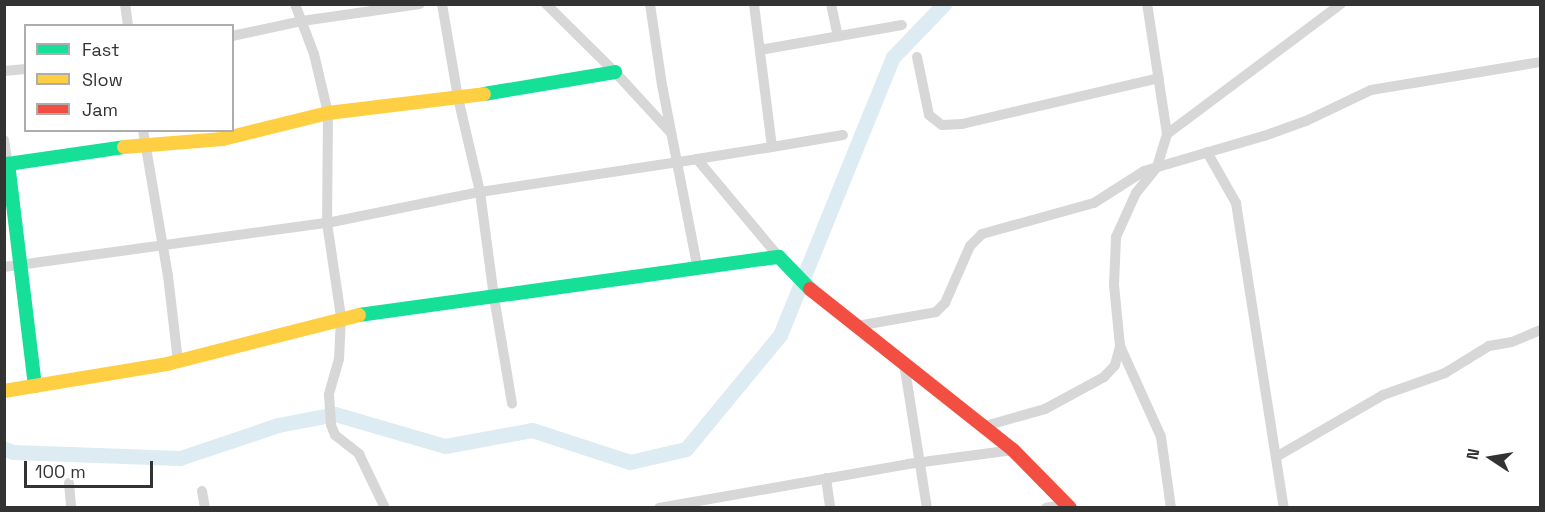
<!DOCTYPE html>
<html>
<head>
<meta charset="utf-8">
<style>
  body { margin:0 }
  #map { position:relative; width:1545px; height:512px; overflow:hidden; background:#fff; font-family:"Space Grotesk",sans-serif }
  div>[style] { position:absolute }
  .river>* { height:15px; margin:-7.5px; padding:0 7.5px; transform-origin:7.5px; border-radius:7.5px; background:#ddebf3 }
  .street>* { height:10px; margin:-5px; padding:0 5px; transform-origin:5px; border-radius:5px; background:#d7d7d7 }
  .fast>* { height:14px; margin:-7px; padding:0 7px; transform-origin:7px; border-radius:7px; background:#16e098 }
  .slow>* { height:14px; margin:-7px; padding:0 7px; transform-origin:7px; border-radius:7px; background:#ffcf43 }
  .jam>* { height:14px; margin:-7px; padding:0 7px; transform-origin:7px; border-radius:7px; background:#f24e42 }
  span { translate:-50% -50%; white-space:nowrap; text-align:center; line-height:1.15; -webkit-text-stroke:6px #fff; paint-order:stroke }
  .frame { position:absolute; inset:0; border:6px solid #333; pointer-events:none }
  .legend { position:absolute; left:24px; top:24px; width:210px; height:108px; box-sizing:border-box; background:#fff; border:2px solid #adadad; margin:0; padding:8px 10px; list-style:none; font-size:18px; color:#333 }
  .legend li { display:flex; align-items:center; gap:12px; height:30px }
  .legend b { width:30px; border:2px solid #adadad }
  .north { position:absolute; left:1461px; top:428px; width:60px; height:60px; -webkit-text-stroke:4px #fff; paint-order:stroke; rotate:282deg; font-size:16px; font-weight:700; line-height:24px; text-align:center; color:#333 }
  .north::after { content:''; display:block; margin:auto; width:21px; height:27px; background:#333; clip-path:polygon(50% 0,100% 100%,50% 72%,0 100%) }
  .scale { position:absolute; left:24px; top:461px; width:129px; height:27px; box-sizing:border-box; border:3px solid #333; border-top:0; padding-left:8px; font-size:18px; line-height:21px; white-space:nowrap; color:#333; -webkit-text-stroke:4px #fff; paint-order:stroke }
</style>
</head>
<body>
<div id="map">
  <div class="river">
    <div style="left:4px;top:449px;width:9px;rotate:18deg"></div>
    <div style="left:13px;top:452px;width:167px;rotate:2.1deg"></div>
    <div style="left:180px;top:458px;width:103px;rotate:-18.6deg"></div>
    <div style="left:278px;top:425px;width:58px;rotate:-10.9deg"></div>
    <div style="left:335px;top:414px;width:115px;rotate:16.2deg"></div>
    <div style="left:445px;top:446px;width:88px;rotate:-10.4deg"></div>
    <div style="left:532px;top:430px;width:103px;rotate:18.1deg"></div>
    <div style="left:630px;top:462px;width:57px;rotate:-13.1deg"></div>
    <div style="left:686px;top:449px;width:148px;rotate:-50.5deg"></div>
    <div style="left:780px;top:335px;width:300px;rotate:-67.9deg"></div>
    <div style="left:893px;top:57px;width:74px;rotate:-46.1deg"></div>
  </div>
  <div class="street">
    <div style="left:125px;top:4px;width:22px;rotate:82deg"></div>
    <div style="left:295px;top:4px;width:53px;rotate:69.2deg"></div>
    <div style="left:314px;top:54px;width:61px;rotate:76.7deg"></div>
    <div style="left:328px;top:113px;width:110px;rotate:90.5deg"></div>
    <div style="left:327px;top:223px;width:95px;rotate:81.5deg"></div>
    <div style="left:341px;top:317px;width:42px;rotate:92.7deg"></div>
    <div style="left:339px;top:359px;width:37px;rotate:106deg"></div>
    <div style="left:329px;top:395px;width:30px;rotate:86deg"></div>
    <div style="left:331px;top:425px;width:11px;rotate:68deg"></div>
    <div style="left:335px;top:435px;width:31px;rotate:38deg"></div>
    <div style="left:359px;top:454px;width:60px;rotate:64.3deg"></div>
    <div style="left:442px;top:4px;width:95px;rotate:80.3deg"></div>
    <div style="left:458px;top:98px;width:97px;rotate:76.8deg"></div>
    <div style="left:480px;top:192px;width:106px;rotate:82.4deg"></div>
    <div style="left:494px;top:297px;width:108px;rotate:80.4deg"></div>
    <div style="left:546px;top:4px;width:97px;rotate:44.6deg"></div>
    <div style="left:615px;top:72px;width:83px;rotate:47.4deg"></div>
    <div style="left:650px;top:4px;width:82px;rotate:81.6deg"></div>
    <div style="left:662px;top:85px;width:188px;rotate:79deg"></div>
    <div style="left:831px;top:4px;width:33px;rotate:78deg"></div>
    <div style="left:232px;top:36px;width:72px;rotate:-12.1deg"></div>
    <div style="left:302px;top:21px;width:119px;rotate:-8.2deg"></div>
    <div style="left:760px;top:50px;width:144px;rotate:-10deg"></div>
    <div style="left:917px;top:57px;width:59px;rotate:78.3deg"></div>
    <div style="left:929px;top:115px;width:16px;rotate:38deg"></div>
    <div style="left:942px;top:125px;width:20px;rotate:-3deg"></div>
    <div style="left:962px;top:124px;width:202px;rotate:-13.1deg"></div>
    <div style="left:4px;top:71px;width:22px;rotate:-5deg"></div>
    <div style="left:143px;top:130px;width:148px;rotate:80.3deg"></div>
    <div style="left:168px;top:276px;width:86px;rotate:83.3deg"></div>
    <div style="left:1167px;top:134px;width:217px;rotate:-36.8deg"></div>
    <div style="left:4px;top:140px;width:24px;rotate:81deg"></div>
    <div style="left:8px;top:164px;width:4px;rotate:180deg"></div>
    <div style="left:772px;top:147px;width:72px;rotate:-9.6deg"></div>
    <div style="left:1207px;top:152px;width:59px;rotate:60.4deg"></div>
    <div style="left:1236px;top:203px;width:309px;rotate:81.1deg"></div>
    <div style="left:697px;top:159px;width:76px;rotate:-9.1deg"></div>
    <div style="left:772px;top:147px;width:144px;rotate:-97.2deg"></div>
    <div style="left:4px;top:267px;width:326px;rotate:-7.8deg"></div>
    <div style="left:327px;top:223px;width:156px;rotate:-11.5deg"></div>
    <div style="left:480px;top:192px;width:219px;rotate:-8.6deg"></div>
    <div style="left:697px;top:159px;width:128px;rotate:50.1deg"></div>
    <div style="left:857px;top:326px;width:80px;rotate:-10deg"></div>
    <div style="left:936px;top:312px;width:13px;rotate:-45deg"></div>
    <div style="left:945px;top:303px;width:62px;rotate:-66.3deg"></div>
    <div style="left:970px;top:246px;width:17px;rotate:-45deg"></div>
    <div style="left:982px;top:234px;width:116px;rotate:-15.5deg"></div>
    <div style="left:1094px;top:203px;width:59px;rotate:-32.6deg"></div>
    <div style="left:1144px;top:171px;width:125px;rotate:-16.3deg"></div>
    <div style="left:1264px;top:136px;width:45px;rotate:-19.7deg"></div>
    <div style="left:1306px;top:121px;width:72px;rotate:-25.5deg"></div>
    <div style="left:1371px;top:90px;width:171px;rotate:-9.4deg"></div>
    <div style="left:1120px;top:346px;width:100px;rotate:65.7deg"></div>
    <div style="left:1161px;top:437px;width:72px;rotate:82deg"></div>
    <div style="left:904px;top:363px;width:147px;rotate:81deg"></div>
    <div style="left:985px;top:426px;width:62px;rotate:-15.8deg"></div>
    <div style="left:1045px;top:409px;width:67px;rotate:-28.5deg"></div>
    <div style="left:1104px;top:377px;width:16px;rotate:-47deg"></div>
    <div style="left:1115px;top:365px;width:20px;rotate:-75deg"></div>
    <div style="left:1120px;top:346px;width:61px;rotate:-95.6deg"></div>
    <div style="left:1114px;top:285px;width:48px;rotate:-87.6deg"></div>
    <div style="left:1116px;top:237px;width:48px;rotate:-65.6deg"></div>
    <div style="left:1136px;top:193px;width:33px;rotate:-51deg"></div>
    <div style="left:1157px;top:167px;width:34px;rotate:-73deg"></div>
    <div style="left:1167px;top:134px;width:132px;rotate:-98.7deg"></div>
    <div style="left:1276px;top:457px;width:124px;rotate:-30.1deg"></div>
    <div style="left:1383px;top:395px;width:66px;rotate:-19.5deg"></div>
    <div style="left:1445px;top:373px;width:52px;rotate:-31.5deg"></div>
    <div style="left:1489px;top:346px;width:23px;rotate:-10deg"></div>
    <div style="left:1512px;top:342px;width:30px;rotate:-23deg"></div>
    <div style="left:826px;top:478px;width:30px;rotate:82deg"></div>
    <div style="left:69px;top:483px;width:25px;rotate:85deg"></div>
    <div style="left:202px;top:491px;width:17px;rotate:80deg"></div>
    <div style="left:659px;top:508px;width:253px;rotate:-10deg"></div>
    <div style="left:908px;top:464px;width:106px;rotate:-7.6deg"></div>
    <div style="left:1046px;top:508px;width:20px;rotate:-11deg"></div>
  </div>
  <div class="fast">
    <div style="left:484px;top:94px;width:133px;rotate:-9.5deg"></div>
    <div style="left:359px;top:315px;width:424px;rotate:-7.9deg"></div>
    <div style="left:779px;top:257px;width:45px;rotate:45.9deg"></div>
    <div style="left:35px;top:386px;width:224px;rotate:-96.9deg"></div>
    <div style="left:8px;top:164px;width:117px;rotate:-8.3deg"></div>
  </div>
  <div class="slow">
    <div style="left:124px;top:147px;width:99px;rotate:-4.6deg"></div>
    <div style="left:223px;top:139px;width:108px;rotate:-13.9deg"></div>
    <div style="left:328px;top:113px;width:157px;rotate:-6.9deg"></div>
    <div style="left:4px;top:391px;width:165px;rotate:-9.4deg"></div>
    <div style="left:167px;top:364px;width:198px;rotate:-14.3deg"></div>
  </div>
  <div class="jam">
    <div style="left:810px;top:289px;width:259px;rotate:38.4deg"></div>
    <div style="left:1013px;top:450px;width:81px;rotate:45.5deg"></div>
  </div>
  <div class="frame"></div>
  <ul class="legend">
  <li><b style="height:8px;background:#16e098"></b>Fast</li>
  <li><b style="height:8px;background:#ffcf43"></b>Slow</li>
  <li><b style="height:8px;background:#f24e42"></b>Jam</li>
  </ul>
  <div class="north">N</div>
  <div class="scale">100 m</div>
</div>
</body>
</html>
